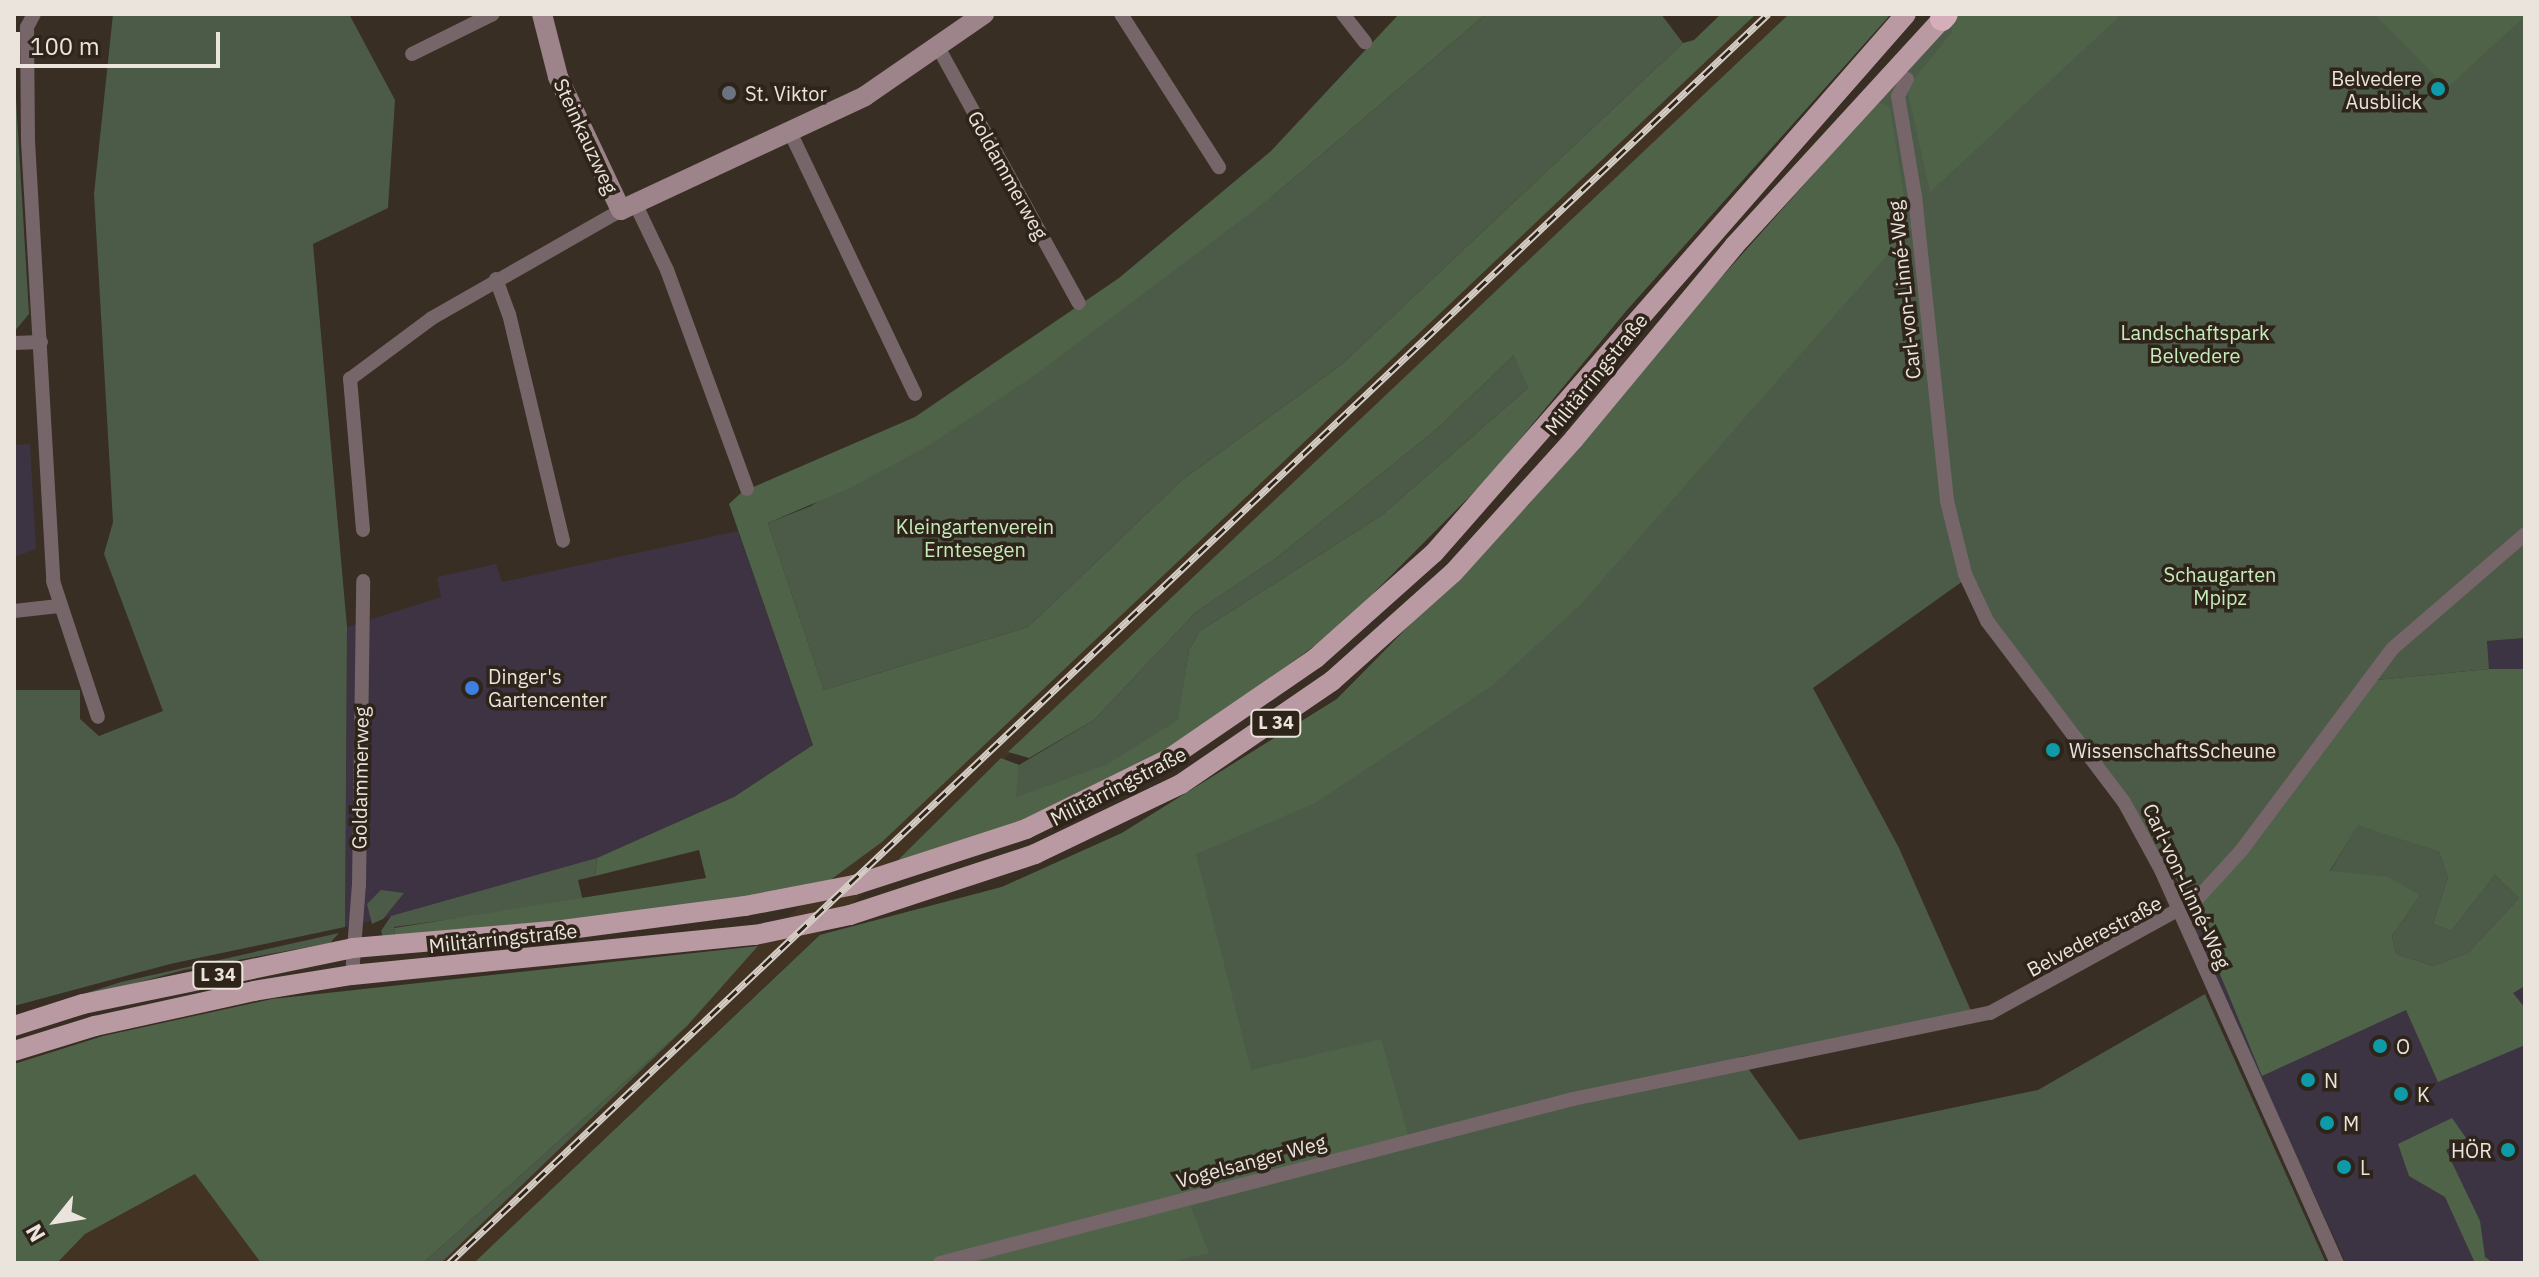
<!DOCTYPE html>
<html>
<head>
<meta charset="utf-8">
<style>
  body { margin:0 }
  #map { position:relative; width:2539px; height:1277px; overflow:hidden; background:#382e23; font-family:"IBM Plex Sans",sans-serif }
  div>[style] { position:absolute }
  .commercial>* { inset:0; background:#3e3342 }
  .built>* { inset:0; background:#423323 }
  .education>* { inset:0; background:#3d3443 }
  .green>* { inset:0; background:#4c5b48 }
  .forest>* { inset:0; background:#4f6349 }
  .street>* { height:14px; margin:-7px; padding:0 7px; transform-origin:7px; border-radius:7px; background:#76666a }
  .secondary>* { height:20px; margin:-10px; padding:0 10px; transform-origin:10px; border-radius:10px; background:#9d838a }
  .primary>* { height:20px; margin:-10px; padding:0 10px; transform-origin:10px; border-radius:10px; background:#ba9aa2 }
  .highway>* { height:24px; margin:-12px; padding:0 12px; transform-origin:12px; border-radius:12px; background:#d5aeb9 }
  .rail>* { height:7px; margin-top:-3.5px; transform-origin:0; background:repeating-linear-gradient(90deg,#2e241a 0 12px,#d4cdc5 0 24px); box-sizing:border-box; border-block:2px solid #d4cdc5 }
  .dots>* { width:22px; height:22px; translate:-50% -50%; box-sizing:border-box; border:4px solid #2e241a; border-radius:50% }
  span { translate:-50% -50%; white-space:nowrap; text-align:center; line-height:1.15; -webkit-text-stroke:7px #2e241a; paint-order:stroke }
  .shield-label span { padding:2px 6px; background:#2e241a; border:2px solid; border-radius:6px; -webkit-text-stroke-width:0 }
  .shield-label { font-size:18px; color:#ebe4dd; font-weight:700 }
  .poi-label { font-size:20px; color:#ebe4dd }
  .right { translate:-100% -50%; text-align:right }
  .left { translate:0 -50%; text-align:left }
  .street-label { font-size:20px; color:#ebe4dd }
  .park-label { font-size:20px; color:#c6ecbb }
  .frame { position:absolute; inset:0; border:16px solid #ebe4dd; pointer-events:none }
  .north { position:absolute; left:16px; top:1181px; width:80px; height:80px; -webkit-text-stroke:6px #2e241a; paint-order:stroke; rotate:240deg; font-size:22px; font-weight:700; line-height:32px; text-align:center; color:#ebe4dd }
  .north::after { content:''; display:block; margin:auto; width:28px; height:36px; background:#ebe4dd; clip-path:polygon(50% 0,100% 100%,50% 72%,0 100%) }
  .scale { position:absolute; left:16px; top:32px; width:204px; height:36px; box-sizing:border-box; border:4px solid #ebe4dd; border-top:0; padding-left:10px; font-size:24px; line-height:28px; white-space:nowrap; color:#ebe4dd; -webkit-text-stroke:6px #2e241a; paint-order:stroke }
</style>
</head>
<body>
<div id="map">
  <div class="commercial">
    <div style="clip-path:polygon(738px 531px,813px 745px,734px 797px,597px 858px,460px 900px,345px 927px,347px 627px,441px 597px,437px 577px,496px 564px,502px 582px)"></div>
  </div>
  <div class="built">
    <div style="clip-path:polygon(1756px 14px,1789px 14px,474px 1263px,441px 1263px,687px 1026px,758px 946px,818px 889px,882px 842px)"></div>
    <div style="clip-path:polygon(195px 1174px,261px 1263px,57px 1263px,85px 1234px)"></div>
  </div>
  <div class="education">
    <div style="clip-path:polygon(30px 444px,36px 549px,14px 557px,14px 445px)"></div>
    <div style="clip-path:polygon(2525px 638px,2525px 1263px,2346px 1263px,2194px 933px,2263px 849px,2490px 677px,2487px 641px)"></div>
  </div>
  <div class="green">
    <div style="clip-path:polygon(113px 14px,349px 14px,395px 100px,388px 208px,313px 244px,347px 627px,345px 927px,170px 964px,14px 1006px,14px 690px,80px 690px,80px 719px,99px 736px,163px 711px,104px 554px,113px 522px,94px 194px)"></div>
    <div style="clip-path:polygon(1486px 14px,1661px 14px,1683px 43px,1341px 365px,1182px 480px,1028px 627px,824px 690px,768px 523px,811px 506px,1274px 195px)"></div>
    <div style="clip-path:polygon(1958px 14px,2525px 14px,2525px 638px,2487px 641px,2489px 669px,2376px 680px,2236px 866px,2200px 888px,2183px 891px,2123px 791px,1963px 581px,1813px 688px,1899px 848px,1972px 1013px,1740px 1057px,1799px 1140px,2038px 1090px,2205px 994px,2326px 1263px,474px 1263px,820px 935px,1002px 887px,1122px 833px,1337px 699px,1530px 503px,1687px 316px)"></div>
    <div style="clip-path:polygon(14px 66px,29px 314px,14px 332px)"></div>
    <div style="clip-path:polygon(1515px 354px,1528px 388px,1382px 515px,1200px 631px,1189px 650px,1179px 720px,1106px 766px,1015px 798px,1019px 765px,1094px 720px,1196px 612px,1275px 559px,1438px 428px)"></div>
    <div style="clip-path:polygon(2358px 824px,2439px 852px,2448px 877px,2433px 924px,2451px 931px,2495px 875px,2519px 898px,2468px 953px,2433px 966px,2396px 954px,2392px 936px,2420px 895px,2330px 872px)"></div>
    <div style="clip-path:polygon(597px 858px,595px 876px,578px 880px,583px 901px,394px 927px,395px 935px,383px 937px,381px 931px,391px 916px)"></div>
    <div style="clip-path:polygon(381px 890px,404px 893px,383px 919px,372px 924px,367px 904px)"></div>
    <div style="clip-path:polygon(339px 933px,330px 943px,184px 970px,14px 1016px,121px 982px)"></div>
    <div style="clip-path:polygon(687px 1026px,441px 1263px,423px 1263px)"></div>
  </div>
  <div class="forest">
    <div style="clip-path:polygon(1399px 14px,1486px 14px,1274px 195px,1038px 373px,931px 444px,852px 487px,768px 523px,824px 690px,1028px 627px,1182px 480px,1341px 365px,1683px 43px,1694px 40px,1721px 14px,1756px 14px,882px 842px,818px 889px,569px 920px,395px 935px,394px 928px,706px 878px,699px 850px,595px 876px,597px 858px,734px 797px,813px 745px,729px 504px,742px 492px,915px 417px,1119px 278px,1271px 151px)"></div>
    <div style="clip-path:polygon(1789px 14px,1891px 14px,1627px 310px,1487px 479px,1338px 629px,1195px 732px,1115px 778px,1037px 815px,891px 867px,1001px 758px,1019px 765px,1016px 797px,1106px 765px,1178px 720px,1189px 650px,1200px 631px,1382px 515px,1528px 388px,1514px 355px,1438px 428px,1275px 559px,1196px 612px,1094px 720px,1029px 758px,1008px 752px)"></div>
    <div style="clip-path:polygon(1958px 14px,2122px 14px,1930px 192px,1907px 88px,1952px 32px,1951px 22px)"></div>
    <div style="clip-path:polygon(2374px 14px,2525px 14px,2525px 16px,2447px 88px)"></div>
    <div style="clip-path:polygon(1878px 102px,1890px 108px,1908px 221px,1914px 225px,1581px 604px,1493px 685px,1315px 803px,1196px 854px,1251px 1070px,1381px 1039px,1411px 1145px,1190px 1205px,1209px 1253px,1165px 1263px,474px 1263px,820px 935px,1002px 887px,1122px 833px,1337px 699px,1530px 503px,1687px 316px)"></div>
    <div style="clip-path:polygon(evenodd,2489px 669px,2525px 669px,2525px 986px,2513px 993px,2525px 1008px,2525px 1045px,2438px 1082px,2406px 1010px,2262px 1076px,2194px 911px,2236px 866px,2376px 680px,2489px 669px,2358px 825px,2439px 852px,2448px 877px,2433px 924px,2451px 931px,2495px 875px,2519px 898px,2468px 953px,2433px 966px,2396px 954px,2392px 936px,2420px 895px,2388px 877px,2330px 871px,2358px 825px)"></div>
    <div style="clip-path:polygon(758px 946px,687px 1026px,423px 1263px,261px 1263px,195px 1174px,85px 1234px,57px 1263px,14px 1263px,14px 1064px,103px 1036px,272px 999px)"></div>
    <div style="clip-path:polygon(2452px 1118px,2466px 1138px,2446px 1150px,2480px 1221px,2485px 1257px,2493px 1263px,2475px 1263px,2445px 1197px,2409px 1176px,2398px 1144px)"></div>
  </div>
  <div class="street">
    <div style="left:34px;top:14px;width:15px;rotate:118deg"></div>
    <div style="left:27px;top:27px;width:114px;rotate:89.5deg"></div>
    <div style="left:28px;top:141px;width:441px;rotate:86.7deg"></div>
    <div style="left:53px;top:581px;width:143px;rotate:71.7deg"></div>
    <div style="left:1121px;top:14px;width:182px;rotate:57.4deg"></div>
    <div style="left:1343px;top:14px;width:36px;rotate:52deg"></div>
    <div style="left:938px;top:47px;width:292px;rotate:61.2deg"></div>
    <div style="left:412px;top:54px;width:90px;rotate:-26.3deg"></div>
    <div style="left:1907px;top:79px;width:19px;rotate:118deg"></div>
    <div style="left:1898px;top:96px;width:101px;rotate:80.4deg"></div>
    <div style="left:1915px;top:196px;width:307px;rotate:84deg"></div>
    <div style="left:1947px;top:501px;width:75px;rotate:76.1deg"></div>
    <div style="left:1965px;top:574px;width:52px;rotate:64.9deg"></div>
    <div style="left:1987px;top:621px;width:227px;rotate:52.9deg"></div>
    <div style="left:2124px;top:802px;width:77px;rotate:61.4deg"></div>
    <div style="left:2161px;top:870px;width:431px;rotate:65.9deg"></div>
    <div style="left:791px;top:134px;width:288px;rotate:64.5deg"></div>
    <div style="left:635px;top:203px;width:74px;rotate:64.5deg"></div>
    <div style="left:667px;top:270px;width:233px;rotate:69.9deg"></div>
    <div style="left:496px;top:279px;width:37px;rotate:70deg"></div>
    <div style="left:509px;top:314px;width:233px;rotate:76.6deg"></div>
    <div style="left:14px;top:343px;width:27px;rotate:-2deg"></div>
    <div style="left:363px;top:530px;width:152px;rotate:-94.9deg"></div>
    <div style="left:350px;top:379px;width:102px;rotate:-36.6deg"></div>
    <div style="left:432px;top:318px;width:218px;rotate:-29.7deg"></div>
    <div style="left:14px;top:611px;width:45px;rotate:-6.3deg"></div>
    <div style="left:352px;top:975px;width:90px;rotate:-85.6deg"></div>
    <div style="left:359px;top:885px;width:304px;rotate:-89.2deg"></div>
    <div style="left:940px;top:1263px;width:654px;rotate:-14.53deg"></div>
    <div style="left:1573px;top:1099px;width:426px;rotate:-11.7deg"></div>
    <div style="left:1990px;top:1013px;width:236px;rotate:-28.8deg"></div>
    <div style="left:2197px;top:899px;width:65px;rotate:-47.5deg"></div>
    <div style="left:2241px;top:851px;width:252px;rotate:-53.2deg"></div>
    <div style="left:2392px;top:649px;width:176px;rotate:-40.8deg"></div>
  </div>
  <div class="secondary">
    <div style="left:542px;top:14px;width:65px;rotate:75.7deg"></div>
    <div style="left:558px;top:77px;width:147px;rotate:64.7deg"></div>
    <div style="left:621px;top:210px;width:269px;rotate:-25deg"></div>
    <div style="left:865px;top:96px;width:145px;rotate:-34.6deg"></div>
  </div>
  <div class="primary">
    <div style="left:14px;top:1026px;width:72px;rotate:-17.7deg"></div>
    <div style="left:83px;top:1004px;width:276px;rotate:-11.7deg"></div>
    <div style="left:353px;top:948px;width:210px;rotate:-4.9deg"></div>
    <div style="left:562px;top:930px;width:185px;rotate:-7.5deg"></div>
    <div style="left:745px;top:906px;width:111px;rotate:-10.9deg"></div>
    <div style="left:854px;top:885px;width:181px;rotate:-18deg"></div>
    <div style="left:1026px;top:829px;width:161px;rotate:-26.2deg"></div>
    <div style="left:1170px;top:758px;width:177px;rotate:-34.4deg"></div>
    <div style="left:1316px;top:658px;width:158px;rotate:-41.7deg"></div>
    <div style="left:1434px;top:553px;width:716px;rotate:-48.79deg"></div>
    <div style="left:14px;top:1051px;width:85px;rotate:-17.2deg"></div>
    <div style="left:95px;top:1026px;width:163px;rotate:-12.4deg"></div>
    <div style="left:254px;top:991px;width:99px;rotate:-9.3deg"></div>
    <div style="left:352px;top:975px;width:405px;rotate:-5.7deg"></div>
    <div style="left:755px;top:935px;width:97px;rotate:-11.9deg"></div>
    <div style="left:850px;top:915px;width:195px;rotate:-18.2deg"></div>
    <div style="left:1035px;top:854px;width:162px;rotate:-25.6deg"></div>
    <div style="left:1181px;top:784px;width:183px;rotate:-34.3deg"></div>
    <div style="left:1332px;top:681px;width:162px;rotate:-41.8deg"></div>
    <div style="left:1453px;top:573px;width:181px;rotate:-47.9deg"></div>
    <div style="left:1574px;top:439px;width:251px;rotate:-50.3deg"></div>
    <div style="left:1734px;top:246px;width:308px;rotate:-47.5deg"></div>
  </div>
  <div class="highway">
    <div style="left:1942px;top:19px;width:6px;rotate:-51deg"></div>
  </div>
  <div class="rail">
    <div style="left:449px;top:1263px;width:1817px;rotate:-43.44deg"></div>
  </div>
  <div class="dots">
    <div style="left:2438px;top:89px;background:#0f9aa8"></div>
    <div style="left:729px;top:93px;background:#6b7280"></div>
    <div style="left:472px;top:688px;background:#3f7fe0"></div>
    <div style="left:2053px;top:750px;background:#0f9aa8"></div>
    <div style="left:2380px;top:1046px;background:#0f9aa8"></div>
    <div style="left:2308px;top:1080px;background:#0f9aa8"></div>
    <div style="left:2401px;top:1094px;background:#0f9aa8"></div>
    <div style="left:2327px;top:1123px;background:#0f9aa8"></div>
    <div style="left:2508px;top:1150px;background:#0f9aa8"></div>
    <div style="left:2344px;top:1167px;background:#0f9aa8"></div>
  </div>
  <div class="shield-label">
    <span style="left:1276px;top:723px">L 34</span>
    <span style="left:218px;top:975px">L 34</span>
  </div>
  <div class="poi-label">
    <span class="right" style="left:2422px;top:90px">Belvedere<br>Ausblick</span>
    <span class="left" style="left:745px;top:93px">St. Viktor</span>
    <span class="left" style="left:488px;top:688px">Dinger's<br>Gartencenter</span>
    <span class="left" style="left:2069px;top:750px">WissenschaftsScheune</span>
    <span class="left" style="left:2396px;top:1046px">O</span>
    <span class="left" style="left:2324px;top:1080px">N</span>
    <span class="left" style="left:2417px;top:1094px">K</span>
    <span class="left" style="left:2343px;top:1123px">M</span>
    <span class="right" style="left:2492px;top:1150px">HÖR</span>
    <span class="left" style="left:2360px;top:1167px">L</span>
  </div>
  <div class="street-label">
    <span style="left:586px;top:136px;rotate:65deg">Steinkauzweg</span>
    <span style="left:1008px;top:175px;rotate:61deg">Goldammerweg</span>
    <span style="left:1904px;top:290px;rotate:-96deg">Carl-von-Linné-Weg</span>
    <span style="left:1596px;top:374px;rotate:-51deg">Militärringstraße</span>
    <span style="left:360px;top:778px;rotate:-89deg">Goldammerweg</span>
    <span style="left:1118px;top:786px;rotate:-27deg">Militärringstraße</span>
    <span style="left:2187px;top:886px;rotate:65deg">Carl-von-Linné-Weg</span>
    <span style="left:2094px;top:936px;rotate:-28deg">Belvederestraße</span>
    <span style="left:503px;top:938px;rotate:-6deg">Militärringstraße</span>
    <span style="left:1251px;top:1161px;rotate:-15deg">Vogelsanger Weg</span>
  </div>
  <div class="park-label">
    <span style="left:2195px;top:344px">Landschaftspark<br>Belvedere</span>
    <span style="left:975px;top:538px">Kleingartenverein<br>Erntesegen</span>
    <span style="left:2220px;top:586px">Schaugarten<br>Mpipz</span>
  </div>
  <div class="frame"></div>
  <div class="north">N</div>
  <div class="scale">100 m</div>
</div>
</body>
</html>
